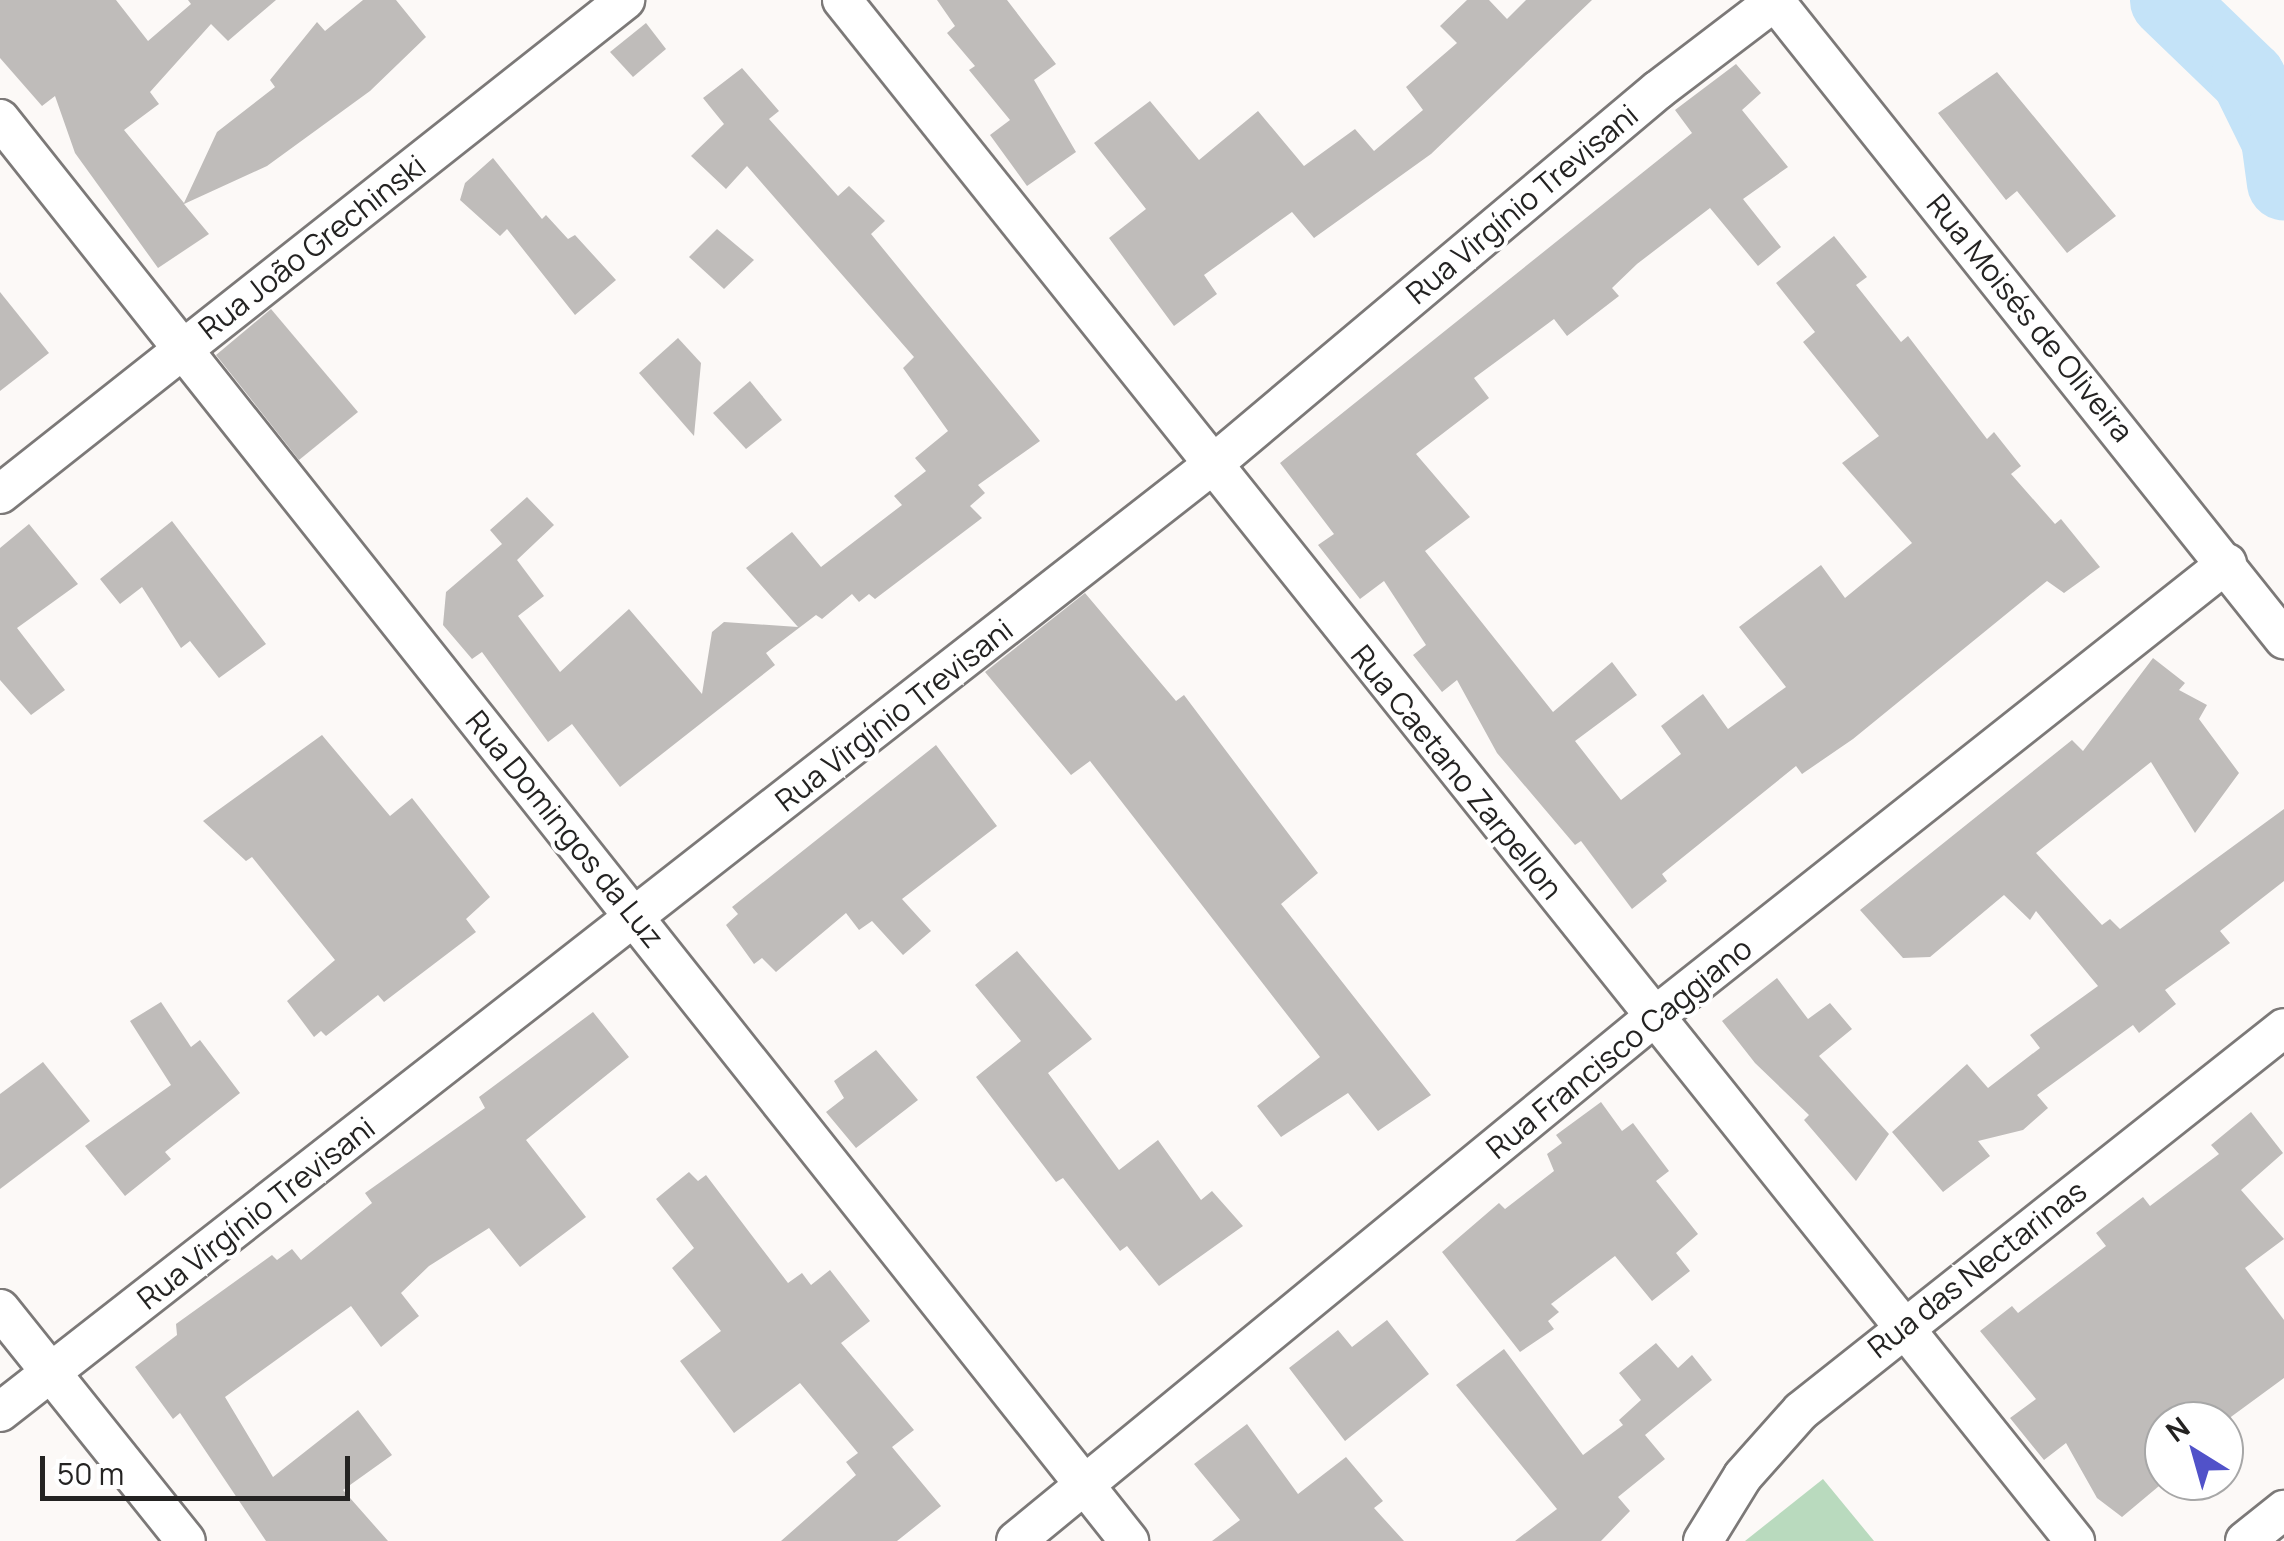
<!DOCTYPE html>
<html>
<head>
<meta charset="utf-8">
<style>
  body { margin:0 }
  #map { position:relative; width:2284px; height:1541px; overflow:hidden; background:#fcf9f7; font-family:Manrope,sans-serif }
  div>[style] { position:absolute }
  .green>* { inset:0; background:#b9dabe }
  .river>* { height:75px; margin:-37.5px; padding:0 37.5px; transform-origin:37.5px; border-radius:37.5px; background:#c4e3f8 }
  .building>* { inset:0; background:#bfbcba }
  .roads { filter:drop-shadow(2px 0 #7c7978) drop-shadow(-2px 0 #7c7978) drop-shadow(0 2px #7c7978) drop-shadow(0 -2px #7c7978) }
  .minor>* { height:38px; margin:-19px; padding:0 19px; transform-origin:19px; border-radius:19px; background:#fff }
  span { translate:-50% -50%; white-space:nowrap; text-align:center; line-height:1.15; -webkit-text-stroke:8px #fff; paint-order:stroke }
  .street-label { font-size:30px; color:#242322 }
  .north { position:absolute; left:2144px; top:1401px; width:100px; height:100px; box-sizing:border-box; background:#fff; border:2px solid #a7a7a7; border-radius:50%; rotate:323deg; font-size:28px; font-weight:700; line-height:40px; text-align:center; color:#242322 }
  .north::after { content:''; display:block; margin:auto; width:35px; height:45px; background:#5152c9; clip-path:polygon(50% 0,100% 100%,50% 72%,0 100%) }
  .scale { position:absolute; left:40px; top:1456px; width:310px; height:45px; box-sizing:border-box; border:5px solid #242322; border-top:0; padding-left:12px; font-size:30px; line-height:35px; white-space:nowrap; color:#242322; -webkit-text-stroke:8px #fff; paint-order:stroke }
</style>
</head>
<body>
<div id="map">
  <div class="green">
    <div style="clip-path:polygon(1823px 1479px,1874px 1541px,1745px 1541px)"></div>
  </div>
  <div class="river">
    <div style="left:2167px;top:0;width:112px;rotate:43.9deg"></div>
    <div style="left:2248px;top:78px;width:68px;rotate:63.8deg"></div>
    <div style="left:2278px;top:139px;width:44px;rotate:82.2deg"></div>
  </div>
  <div class="building">
    <div style="clip-path:polygon(0 0,116px 0,148px 41px,191px 4px,188px 0,276px 0,228px 41px,211px 24px,150px 92px,159px 104px,124px 130px,184px 203px,217px 132px,275px 87px,270px 80px,317px 22px,325px 31px,363px 0,396px 0,426px 37px,370px 91px,267px 166px,184px 204px,209px 234px,158px 268px,75px 153px,55px 96px,42px 106px,0 58px)"></div>
    <div style="clip-path:polygon(937px 0,1007px 0,1056px 64px,1034px 80px,1076px 152px,1027px 186px,990px 135px,1010px 120px,969px 70px,975px 66px,947px 33px,955px 26px)"></div>
    <div style="clip-path:polygon(1467px 0,1489px 0,1507px 19px,1526px 0,1592px 0,1431px 154px,1314px 238px,1292px 212px,1204px 275px,1217px 294px,1174px 326px,1109px 238px,1146px 209px,1094px 143px,1150px 101px,1199px 160px,1258px 111px,1304px 166px,1355px 129px,1374px 151px,1423px 110px,1406px 87px,1457px 43px,1440px 26px)"></div>
    <div style="clip-path:polygon(646px 23px,666px 49px,633px 77px,610px 52px)"></div>
    <div style="clip-path:polygon(1736px 64px,1761px 93px,1742px 110px,1788px 167px,1743px 199px,1781px 247px,1758px 266px,1710px 208px,1637px 264px,1612px 288px,1619px 296px,1567px 336px,1554px 319px,1474px 378px,1489px 398px,1416px 454px,1470px 517px,1425px 551px,1553px 712px,1612px 662px,1637px 695px,1575px 741px,1621px 800px,1681px 754px,1661px 726px,1703px 694px,1728px 729px,1786px 687px,1739px 627px,1821px 565px,1845px 598px,1912px 543px,1842px 463px,1879px 436px,1803px 342px,1815px 332px,1776px 283px,1834px 236px,1867px 277px,1856px 285px,1901px 342px,1908px 336px,1987px 439px,1994px 432px,2021px 466px,2011px 474px,2055px 524px,2061px 519px,2100px 567px,2064px 593px,2047px 581px,1853px 739px,1802px 774px,1796px 766px,1662px 874px,1667px 881px,1632px 909px,1581px 841px,1575px 845px,1497px 753px,1457px 680px,1442px 692px,1413px 655px,1426px 645px,1384px 581px,1360px 599px,1318px 545px,1334px 534px,1280px 463px,1692px 133px,1675px 110px)"></div>
    <div style="clip-path:polygon(742px 68px,779px 111px,769px 119px,838px 196px,849px 186px,885px 221px,871px 234px,1040px 441px,978px 485px,985px 493px,970px 506px,982px 518px,875px 599px,869px 594px,859px 602px,852px 594px,822px 619px,816px 615px,766px 653px,775px 665px,620px 787px,572px 724px,548px 742px,482px 652px,472px 659px,443px 625px,446px 592px,502px 544px,490px 530px,527px 497px,554px 525px,517px 560px,544px 596px,518px 616px,560px 672px,629px 609px,702px 694px,712px 632px,724px 622px,798px 627px,746px 568px,792px 532px,821px 567px,902px 505px,894px 496px,926px 471px,915px 458px,948px 431px,903px 368px,914px 357px,747px 166px,726px 189px,691px 156px,724px 124px,703px 98px)"></div>
    <div style="clip-path:polygon(1997px 72px,2116px 216px,2067px 253px,2017px 191px,2006px 200px,1938px 113px)"></div>
    <div style="clip-path:polygon(493px 158px,542px 219px,546px 215px,568px 239px,575px 235px,616px 280px,575px 315px,507px 229px,500px 236px,460px 200px,465px 183px)"></div>
    <div style="clip-path:polygon(717px 229px,754px 260px,724px 289px,689px 257px)"></div>
    <div style="clip-path:polygon(0 292px,49px 353px,0 391px)"></div>
    <div style="clip-path:polygon(271px 309px,358px 412px,299px 460px,216px 355px)"></div>
    <div style="clip-path:polygon(678px 338px,701px 363px,694px 436px,639px 373px)"></div>
    <div style="clip-path:polygon(750px 381px,782px 420px,746px 449px,713px 413px)"></div>
    <div style="clip-path:polygon(172px 521px,266px 644px,219px 678px,190px 641px,181px 648px,142px 587px,120px 604px,100px 579px)"></div>
    <div style="clip-path:polygon(29px 524px,78px 584px,17px 628px,65px 690px,31px 715px,0 680px,0 548px)"></div>
    <div style="clip-path:polygon(1085px 593px,1176px 701px,1184px 695px,1318px 873px,1281px 904px,1431px 1095px,1378px 1131px,1348px 1093px,1281px 1137px,1257px 1106px,1320px 1057px,1090px 761px,1071px 775px,985px 672px)"></div>
    <div style="clip-path:polygon(2153px 658px,2185px 683px,2179px 690px,2207px 705px,2199px 719px,2239px 773px,2195px 833px,2151px 762px,2036px 853px,2102px 925px,2110px 919px,2120px 929px,2284px 809px,2284px 881px,2220px 931px,2230px 943px,2165px 990px,2176px 1004px,2139px 1033px,2133px 1025px,2037px 1095px,2048px 1108px,2023px 1130px,1978px 1141px,1990px 1156px,1943px 1192px,1892px 1132px,1967px 1064px,1988px 1088px,2040px 1048px,2030px 1035px,2098px 986px,2036px 911px,2030px 920px,2004px 895px,1930px 957px,1903px 958px,1860px 910px,2072px 740px,2083px 751px)"></div>
    <div style="clip-path:polygon(322px 735px,390px 816px,412px 798px,490px 897px,466px 919px,476px 932px,384px 1002px,378px 995px,326px 1036px,321px 1031px,314px 1037px,287px 1001px,335px 960px,252px 857px,246px 861px,203px 821px)"></div>
    <div style="clip-path:polygon(936px 745px,997px 826px,902px 899px,931px 931px,903px 955px,872px 921px,859px 930px,846px 913px,776px 972px,762px 958px,754px 964px,726px 925px,738px 914px,732px 907px)"></div>
    <div style="clip-path:polygon(1017px 951px,1092px 1039px,1048px 1073px,1119px 1170px,1158px 1140px,1201px 1200px,1212px 1191px,1243px 1226px,1159px 1286px,1127px 1246px,1120px 1251px,1063px 1178px,1056px 1182px,976px 1077px,1021px 1041px,975px 985px)"></div>
    <div style="clip-path:polygon(1777px 978px,1808px 1019px,1830px 1003px,1852px 1029px,1819px 1056px,1889px 1134px,1856px 1181px,1804px 1120px,1809px 1115px,1755px 1063px,1722px 1021px)"></div>
    <div style="clip-path:polygon(161px 1002px,191px 1047px,200px 1040px,240px 1093px,165px 1152px,171px 1159px,125px 1196px,85px 1146px,171px 1085px,130px 1021px)"></div>
    <div style="clip-path:polygon(593px 1012px,629px 1057px,526px 1140px,586px 1217px,520px 1267px,489px 1228px,429px 1266px,401px 1293px,419px 1316px,381px 1347px,351px 1306px,225px 1397px,273px 1477px,358px 1410px,392px 1455px,343px 1490px,388px 1541px,266px 1541px,180px 1413px,173px 1419px,135px 1367px,177px 1335px,176px 1324px,272px 1255px,277px 1260px,292px 1249px,301px 1260px,372px 1203px,365px 1193px,485px 1108px,479px 1097px)"></div>
    <div style="clip-path:polygon(876px 1050px,918px 1100px,856px 1148px,826px 1112px,844px 1098px,834px 1081px)"></div>
    <div style="clip-path:polygon(43px 1062px,90px 1121px,0 1189px,0 1094px)"></div>
    <div style="clip-path:polygon(1601px 1102px,1622px 1131px,1633px 1123px,1669px 1171px,1656px 1181px,1698px 1234px,1676px 1253px,1690px 1271px,1652px 1301px,1615px 1256px,1551px 1304px,1559px 1312px,1548px 1321px,1554px 1329px,1520px 1352px,1442px 1252px,1499px 1203px,1505px 1209px,1554px 1171px,1547px 1154px,1562px 1143px,1556px 1135px)"></div>
    <div style="clip-path:polygon(2251px 1112px,2283px 1153px,2241px 1190px,2284px 1239px,2245px 1268px,2284px 1320px,2284px 1378px,2224px 1422px,2164px 1421px,2165px 1481px,2122px 1517px,2097px 1498px,2066px 1443px,2044px 1460px,2010px 1418px,2036px 1399px,1980px 1331px,2012px 1306px,2018px 1313px,2106px 1246px,2096px 1233px,2143px 1197px,2150px 1206px,2219px 1154px,2211px 1145px)"></div>
    <div style="clip-path:polygon(689px 1172px,698px 1181px,706px 1175px,788px 1283px,802px 1273px,811px 1285px,830px 1270px,870px 1321px,841px 1343px,914px 1430px,892px 1447px,941px 1506px,897px 1541px,781px 1541px,856px 1475px,846px 1462px,858px 1453px,800px 1383px,734px 1433px,680px 1361px,721px 1331px,672px 1268px,694px 1248px,656px 1199px)"></div>
    <div style="clip-path:polygon(1387px 1320px,1429px 1374px,1345px 1441px,1289px 1368px,1338px 1330px,1352px 1347px)"></div>
    <div style="clip-path:polygon(1656px 1343px,1678px 1368px,1692px 1355px,1712px 1380px,1645px 1435px,1665px 1459px,1618px 1497px,1630px 1511px,1601px 1541px,1515px 1541px,1557px 1509px,1456px 1385px,1504px 1349px,1583px 1455px,1623px 1425px,1619px 1420px,1641px 1400px,1619px 1373px)"></div>
    <div style="clip-path:polygon(1247px 1424px,1298px 1494px,1346px 1457px,1383px 1501px,1374px 1508px,1404px 1541px,1212px 1541px,1240px 1520px,1194px 1464px)"></div>
  </div>
  <div class="roads">
    <div class="minor">
      <div style="left:842px;top:0;width:1974px;rotate:51.34deg"></div>
      <div style="left:1774px;top:0;width:818px;rotate:51.41deg"></div>
      <div style="left:0;top:119px;width:1816px;rotate:51.55deg"></div>
      <div style="left:0;top:494px;width:797px;rotate:-38.32deg"></div>
      <div style="left:0;top:1309px;width:297px;rotate:51.3deg"></div>
      <div style="left:0;top:1412px;width:1538px;rotate:-38deg"></div>
      <div style="left:1212px;top:465px;width:583px;rotate:-40.06deg"></div>
      <div style="left:1658px;top:90px;width:147px;rotate:-37.3deg"></div>
      <div style="left:1016px;top:1541px;width:826px;rotate:-39.4deg"></div>
      <div style="left:1654px;top:1017px;width:731px;rotate:-38.39deg"></div>
      <div style="left:1703px;top:1541px;width:76px;rotate:-58.4deg"></div>
      <div style="left:1743px;top:1476px;width:87px;rotate:-48.3deg"></div>
      <div style="left:1801px;top:1411px;width:616px;rotate:-38.41deg"></div>
      <div style="left:2245px;top:1541px;width:50px;rotate:-38.5deg"></div>
    </div>
  </div>
  <div class="street-label">
    <span style="left:1522px;top:204px;rotate:-40deg">Rua Virgínio Trevisani</span>
    <span style="left:312px;top:247px;rotate:-38deg">Rua João Grechinski</span>
    <span style="left:2030px;top:318px;rotate:51deg">Rua Moisés de Oliveira</span>
    <span style="left:894px;top:715px;rotate:-38deg">Rua Virgínio Trevisani</span>
    <span style="left:1457px;top:772px;rotate:51deg">Rua Caetano Zarpellon</span>
    <span style="left:565px;top:829px;rotate:51deg">Rua Domingos da Luz</span>
    <span style="left:1619px;top:1048px;rotate:-39deg">Rua Francisco Caggiano</span>
    <span style="left:256px;top:1213px;rotate:-38deg">Rua Virgínio Trevisani</span>
    <span style="left:1977px;top:1269px;rotate:-38deg">Rua das Nectarinas</span>
  </div>
  <div class="north">N</div>
  <div class="scale">50 m</div>
</div>
</body>
</html>
